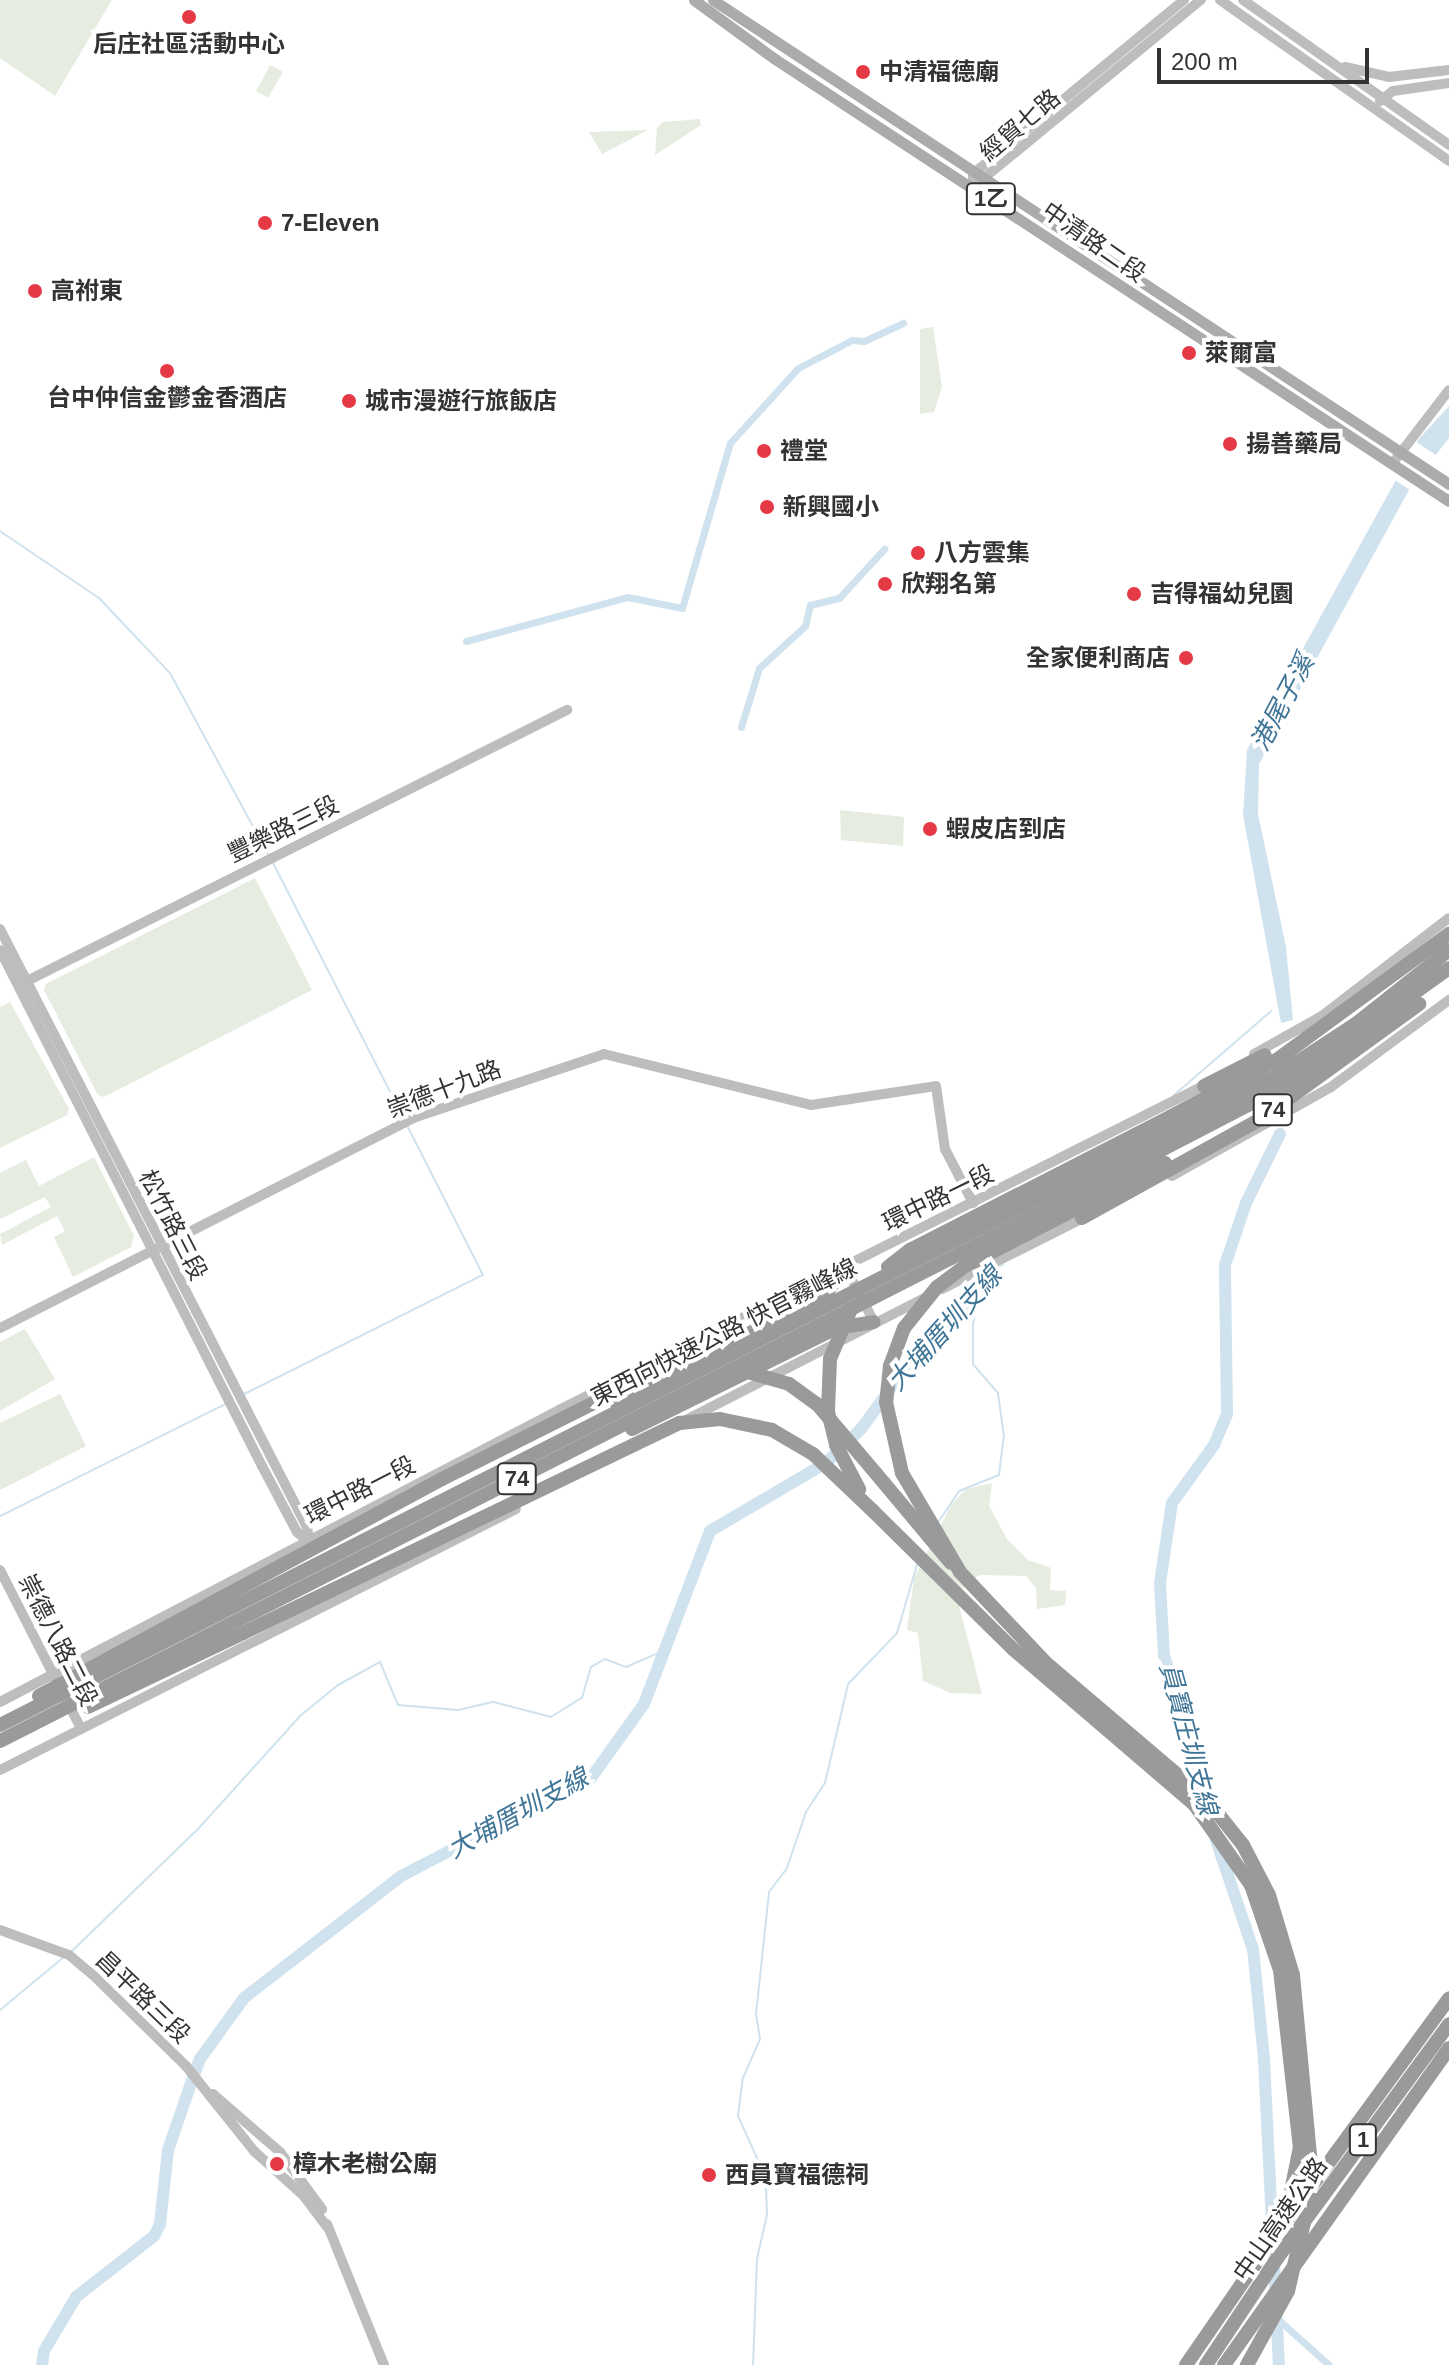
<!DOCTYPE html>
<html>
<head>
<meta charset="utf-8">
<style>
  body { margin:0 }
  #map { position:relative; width:1449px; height:2365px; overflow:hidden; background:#fff; font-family:Arial,"Noto Sans TC",sans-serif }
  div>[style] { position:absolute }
  .green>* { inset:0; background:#e6ecdf }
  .water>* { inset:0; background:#cfe2ee }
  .pier>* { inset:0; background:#fff }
  .stream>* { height:2px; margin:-1px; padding:0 1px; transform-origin:1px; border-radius:1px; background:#cfe2ee }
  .canal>* { height:7px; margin:-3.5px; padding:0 3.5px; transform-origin:3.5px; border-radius:3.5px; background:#cfe2ee }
  .river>* { height:12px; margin:-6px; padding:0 6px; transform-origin:6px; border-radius:6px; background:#cfe2ee }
  .secondary>* { height:10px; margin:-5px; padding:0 5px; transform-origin:5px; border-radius:5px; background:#bdbdbd }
  .primary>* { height:11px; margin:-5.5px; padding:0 5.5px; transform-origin:5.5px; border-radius:5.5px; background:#ababab }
  .highway>* { height:14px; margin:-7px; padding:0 7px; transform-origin:7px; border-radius:7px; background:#9a9a9a }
  .highway-bridge>* { height:14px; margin:-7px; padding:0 7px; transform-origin:7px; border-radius:7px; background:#9a9a9a }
  .dots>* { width:22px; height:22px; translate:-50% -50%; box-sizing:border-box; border:4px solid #fff; border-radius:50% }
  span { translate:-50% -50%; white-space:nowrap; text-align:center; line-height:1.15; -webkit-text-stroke:8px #fff; paint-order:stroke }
  .shield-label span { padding:2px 6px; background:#fff; border:2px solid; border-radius:6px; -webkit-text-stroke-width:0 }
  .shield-label { font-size:22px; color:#333; font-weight:700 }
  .poi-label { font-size:24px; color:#333; font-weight:700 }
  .left { translate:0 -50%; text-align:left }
  .right { translate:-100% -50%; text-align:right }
  .street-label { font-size:24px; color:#333 }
  .water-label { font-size:26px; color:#3f7597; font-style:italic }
  .scale { position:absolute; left:1157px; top:48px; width:212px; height:36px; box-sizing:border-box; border:4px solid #333; border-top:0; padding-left:10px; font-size:24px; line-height:28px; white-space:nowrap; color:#333; -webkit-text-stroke:6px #fff; paint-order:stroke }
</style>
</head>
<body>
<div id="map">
  <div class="green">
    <div style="clip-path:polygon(0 0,112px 0,55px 96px,0 58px)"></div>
    <div style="clip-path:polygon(270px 65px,283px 72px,268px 98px,256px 91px)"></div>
    <div style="clip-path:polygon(700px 119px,701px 125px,655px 155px,657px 128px,663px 122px)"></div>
    <div style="clip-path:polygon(648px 130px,602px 154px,589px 132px)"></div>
    <div style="clip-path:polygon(933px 327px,942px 387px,934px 412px,920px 414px,920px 329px)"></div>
    <div style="clip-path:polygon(840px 810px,904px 817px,903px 846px,841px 840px)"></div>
    <div style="clip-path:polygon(255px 878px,312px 990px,104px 1097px,98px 1095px,44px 990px,46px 984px)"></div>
    <div style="clip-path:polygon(10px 1002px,69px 1109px,67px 1115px,0 1148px,0 1007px)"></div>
    <div style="clip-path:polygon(94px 1157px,134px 1236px,131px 1247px,73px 1277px,54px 1237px,65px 1231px,57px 1216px,2px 1245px,0 1234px,51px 1207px,45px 1197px,0 1219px,0 1173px,26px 1160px,39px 1186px)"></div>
    <div style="clip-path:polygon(25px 1329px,55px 1379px,0 1411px,0 1342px)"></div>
    <div style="clip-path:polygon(60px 1394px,86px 1446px,0 1490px,0 1423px)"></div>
    <div style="clip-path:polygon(992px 1483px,989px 1506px,1007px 1539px,1028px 1560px,1051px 1568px,1050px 1590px,1066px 1591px,1065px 1605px,1037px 1609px,1036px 1588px,1026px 1576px,979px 1575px,956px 1594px,982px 1694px,951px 1693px,923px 1681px,918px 1633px,907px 1630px,914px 1578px,951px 1505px,966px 1489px)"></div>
  </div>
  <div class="water">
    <div style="clip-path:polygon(1449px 406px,1449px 438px,1410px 488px,1259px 764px,1258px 814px,1286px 947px,1293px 1020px,1281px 1023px,1243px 815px,1247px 750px,1418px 440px)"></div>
  </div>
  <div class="pier">
    <div style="clip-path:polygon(1416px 442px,1439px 457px,1413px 492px,1392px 478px)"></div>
  </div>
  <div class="stream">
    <div style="left:0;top:531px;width:120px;rotate:34.1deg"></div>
    <div style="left:99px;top:598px;width:103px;rotate:46.6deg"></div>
    <div style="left:170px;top:673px;width:208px;rotate:61.6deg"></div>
    <div style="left:272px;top:861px;width:290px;rotate:62.9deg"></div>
    <div style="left:1173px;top:1096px;width:130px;rotate:-40.9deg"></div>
    <div style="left:242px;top:1395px;width:269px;rotate:-26.5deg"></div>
    <div style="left:483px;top:1275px;width:168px;rotate:-116.9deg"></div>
    <div style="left:0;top:1516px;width:252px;rotate:-26.4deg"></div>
    <div style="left:939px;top:1521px;width:36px;rotate:-56deg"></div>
    <div style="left:959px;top:1491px;width:43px;rotate:-21.8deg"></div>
    <div style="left:999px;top:1475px;width:38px;rotate:-83deg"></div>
    <div style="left:1004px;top:1437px;width:44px;rotate:-97.8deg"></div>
    <div style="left:998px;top:1393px;width:38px;rotate:-131deg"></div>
    <div style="left:973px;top:1364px;width:40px;rotate:-90deg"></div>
    <div style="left:973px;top:1324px;width:34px;rotate:-80deg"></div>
    <div style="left:979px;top:1291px;width:36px;rotate:-48deg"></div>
    <div style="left:72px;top:1951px;width:175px;rotate:-44.1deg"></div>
    <div style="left:198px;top:1829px;width:152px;rotate:-47.9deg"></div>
    <div style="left:300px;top:1716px;width:49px;rotate:-39.2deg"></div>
    <div style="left:338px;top:1685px;width:48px;rotate:-28.7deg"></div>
    <div style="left:380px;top:1662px;width:47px;rotate:67.3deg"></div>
    <div style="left:398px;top:1705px;width:60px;rotate:4.8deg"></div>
    <div style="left:458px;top:1710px;width:37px;rotate:-13deg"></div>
    <div style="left:494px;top:1702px;width:59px;rotate:14.7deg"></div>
    <div style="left:551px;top:1717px;width:36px;rotate:-32deg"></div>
    <div style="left:582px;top:1698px;width:32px;rotate:-74deg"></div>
    <div style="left:591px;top:1667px;width:16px;rotate:-30deg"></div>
    <div style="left:605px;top:1659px;width:22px;rotate:21deg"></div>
    <div style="left:626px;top:1667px;width:40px;rotate:-23.4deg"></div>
    <div style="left:0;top:2010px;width:83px;rotate:-39.6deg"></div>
    <div style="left:753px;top:2365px;width:106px;rotate:-87.8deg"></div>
    <div style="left:757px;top:2259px;width:45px;rotate:-77.2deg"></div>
    <div style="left:767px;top:2215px;width:37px;rotate:-92deg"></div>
    <div style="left:766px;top:2178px;width:68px;rotate:-114.3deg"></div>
    <div style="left:738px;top:2116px;width:38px;rotate:-83deg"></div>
    <div style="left:743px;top:2078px;width:43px;rotate:-66.4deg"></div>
    <div style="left:760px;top:2039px;width:25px;rotate:-99deg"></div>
    <div style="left:756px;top:2014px;width:123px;rotate:-83.9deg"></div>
    <div style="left:769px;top:1892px;width:30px;rotate:-53deg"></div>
    <div style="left:787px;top:1868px;width:59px;rotate:-71.3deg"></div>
    <div style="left:806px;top:1812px;width:35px;rotate:-57deg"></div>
    <div style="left:825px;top:1783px;width:102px;rotate:-76.9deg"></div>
    <div style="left:848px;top:1684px;width:71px;rotate:-46.1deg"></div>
    <div style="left:897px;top:1633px;width:75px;rotate:-73.7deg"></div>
  </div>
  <div class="canal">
    <div style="left:466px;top:641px;width:168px;rotate:-15.2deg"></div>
    <div style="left:628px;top:597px;width:55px;rotate:11.5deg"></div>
    <div style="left:682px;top:608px;width:172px;rotate:-73.8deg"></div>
    <div style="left:730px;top:443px;width:101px;rotate:-47.8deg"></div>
    <div style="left:798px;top:368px;width:61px;rotate:-27.4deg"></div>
    <div style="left:852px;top:340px;width:12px;rotate:5deg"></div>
    <div style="left:864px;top:341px;width:43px;rotate:-24.8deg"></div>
    <div style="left:741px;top:727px;width:62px;rotate:-73deg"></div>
    <div style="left:759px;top:668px;width:62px;rotate:-42.4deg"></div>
    <div style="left:805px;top:626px;width:22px;rotate:-77deg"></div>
    <div style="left:810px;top:605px;width:30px;rotate:-14deg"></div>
    <div style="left:839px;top:598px;width:67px;rotate:-47.4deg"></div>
    <div style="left:1280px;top:2321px;width:66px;rotate:41.9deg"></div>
  </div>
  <div class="river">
    <div style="left:1203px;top:1799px;width:46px;rotate:-97.4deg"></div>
    <div style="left:1197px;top:1753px;width:102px;rotate:-108.8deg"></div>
    <div style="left:1164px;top:1656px;width:73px;rotate:-93.1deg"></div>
    <div style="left:1160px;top:1583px;width:81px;rotate:-81.5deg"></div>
    <div style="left:1172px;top:1503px;width:72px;rotate:-54.1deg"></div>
    <div style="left:1214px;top:1445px;width:34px;rotate:-67deg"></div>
    <div style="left:1227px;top:1414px;width:149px;rotate:-90.8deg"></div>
    <div style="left:1225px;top:1265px;width:65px;rotate:-71.3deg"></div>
    <div style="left:1246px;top:1203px;width:77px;rotate:-63.8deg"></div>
    <div style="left:1216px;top:1840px;width:115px;rotate:71.3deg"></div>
    <div style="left:1253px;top:1949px;width:112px;rotate:84.3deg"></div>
    <div style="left:1264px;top:2060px;width:305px;rotate:87.2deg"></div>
    <div style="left:42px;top:2365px;width:14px;rotate:-82deg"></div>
    <div style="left:44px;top:2351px;width:63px;rotate:-59.3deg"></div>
    <div style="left:76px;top:2297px;width:99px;rotate:-38deg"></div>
    <div style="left:154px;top:2236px;width:13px;rotate:-63deg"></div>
    <div style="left:160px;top:2224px;width:74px;rotate:-83.8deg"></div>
    <div style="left:168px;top:2150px;width:68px;rotate:-71deg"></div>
    <div style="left:190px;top:2086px;width:29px;rotate:-70deg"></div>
    <div style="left:200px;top:2059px;width:75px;rotate:-54.2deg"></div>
    <div style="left:244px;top:1998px;width:199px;rotate:-37.8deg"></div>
    <div style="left:401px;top:1876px;width:214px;rotate:-27.3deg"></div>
    <div style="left:591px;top:1778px;width:91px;rotate:-54.4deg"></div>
    <div style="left:644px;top:1704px;width:185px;rotate:-69.1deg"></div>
    <div style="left:710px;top:1531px;width:134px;rotate:-30.4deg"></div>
    <div style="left:826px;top:1463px;width:49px;rotate:-44.2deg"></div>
    <div style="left:861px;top:1429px;width:66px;rotate:-53.7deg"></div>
    <div style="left:900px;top:1376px;width:116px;rotate:-47.1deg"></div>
  </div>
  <div class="secondary">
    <div style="left:1184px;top:0;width:273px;rotate:140.5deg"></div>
    <div style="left:973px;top:174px;width:13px;rotate:90deg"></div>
    <div style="left:973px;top:187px;width:295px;rotate:-39.4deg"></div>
    <div style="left:1220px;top:0;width:280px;rotate:35.1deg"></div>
    <div style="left:1243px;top:0;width:252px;rotate:35.1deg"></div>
    <div style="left:1345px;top:67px;width:45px;rotate:12.8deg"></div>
    <div style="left:1389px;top:77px;width:60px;rotate:-6.7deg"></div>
    <div style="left:1380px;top:101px;width:16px;rotate:-38deg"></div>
    <div style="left:1393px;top:91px;width:57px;rotate:-8.1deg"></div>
    <div style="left:1392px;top:464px;width:93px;rotate:-52.4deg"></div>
    <div style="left:0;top:929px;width:672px;rotate:62.83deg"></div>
    <div style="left:307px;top:1527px;width:18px;rotate:81deg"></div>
    <div style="left:0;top:950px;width:579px;rotate:63.08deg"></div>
    <div style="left:262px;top:1466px;width:75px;rotate:62.1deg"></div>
    <div style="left:297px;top:1532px;width:13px;rotate:39deg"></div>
    <div style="left:23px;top:983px;width:609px;rotate:-26.65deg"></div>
    <div style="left:1254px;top:1054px;width:78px;rotate:-29.2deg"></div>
    <div style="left:1322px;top:1016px;width:160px;rotate:-37.7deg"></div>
    <div style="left:1172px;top:1176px;width:182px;rotate:-29.2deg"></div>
    <div style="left:1331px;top:1087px;width:147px;rotate:-36.4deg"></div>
    <div style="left:845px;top:1266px;width:63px;rotate:62.6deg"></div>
    <div style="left:942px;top:1289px;width:160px;rotate:-26.7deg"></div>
    <div style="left:0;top:1328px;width:466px;rotate:-26.9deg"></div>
    <div style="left:416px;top:1117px;width:198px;rotate:-18.5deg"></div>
    <div style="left:604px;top:1054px;width:213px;rotate:13.8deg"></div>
    <div style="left:811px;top:1105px;width:126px;rotate:-8.6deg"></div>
    <div style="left:936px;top:1086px;width:64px;rotate:81.9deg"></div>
    <div style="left:945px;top:1149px;width:61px;rotate:62.6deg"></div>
    <div style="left:686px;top:1420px;width:272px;rotate:-27.1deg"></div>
    <div style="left:0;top:1570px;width:121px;rotate:63deg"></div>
    <div style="left:66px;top:1700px;width:32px;rotate:62deg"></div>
    <div style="left:0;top:1702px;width:631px;rotate:-27.58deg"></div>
    <div style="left:559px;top:1410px;width:725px;rotate:-26.71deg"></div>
    <div style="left:0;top:1770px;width:578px;rotate:-26.83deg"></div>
    <div style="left:0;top:1930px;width:73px;rotate:19.9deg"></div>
    <div style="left:69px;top:1955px;width:30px;rotate:40deg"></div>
    <div style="left:92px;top:1974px;width:132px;rotate:44.4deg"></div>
    <div style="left:186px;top:2066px;width:110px;rotate:51.3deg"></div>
    <div style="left:255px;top:2152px;width:64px;rotate:41.9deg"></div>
    <div style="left:303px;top:2195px;width:41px;rotate:52.9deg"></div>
    <div style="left:213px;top:2094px;width:89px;rotate:40.9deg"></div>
    <div style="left:280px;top:2152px;width:71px;rotate:53.6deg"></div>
    <div style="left:327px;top:2224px;width:152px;rotate:68deg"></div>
  </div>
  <div class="primary">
    <div style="left:694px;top:0;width:100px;rotate:36.1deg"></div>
    <div style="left:775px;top:59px;width:806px;rotate:33.26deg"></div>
    <div style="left:713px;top:0;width:881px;rotate:33.33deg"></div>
  </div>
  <div class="highway">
    <div style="left:1204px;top:1086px;width:68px;rotate:-26.9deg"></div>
    <div style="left:1170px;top:1117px;width:123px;rotate:-28.2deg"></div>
    <div style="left:1278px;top:1059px;width:212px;rotate:-36.2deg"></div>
    <div style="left:1027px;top:1204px;width:280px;rotate:-27.2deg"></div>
    <div style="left:1276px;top:1076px;width:97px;rotate:-33.2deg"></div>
    <div style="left:1357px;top:1023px;width:117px;rotate:-38.4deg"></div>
    <div style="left:1034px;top:1216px;width:280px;rotate:-27.4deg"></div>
    <div style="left:1283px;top:1087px;width:204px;rotate:-35.6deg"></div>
    <div style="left:1082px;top:1218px;width:202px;rotate:-29deg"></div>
    <div style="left:1259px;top:1120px;width:198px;rotate:-35.9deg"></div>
    <div style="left:616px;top:1402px;width:236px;rotate:-27.2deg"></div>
    <div style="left:826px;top:1294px;width:34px;rotate:-56deg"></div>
    <div style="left:632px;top:1429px;width:228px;rotate:-26.3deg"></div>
    <div style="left:836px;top:1328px;width:38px;rotate:-9deg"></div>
    <div style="left:884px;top:1483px;width:104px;rotate:50.1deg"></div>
    <div style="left:873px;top:1511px;width:197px;rotate:44.6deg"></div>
    <div style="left:1013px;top:1649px;width:238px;rotate:40.6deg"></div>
    <div style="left:1194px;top:1804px;width:99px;rotate:54.9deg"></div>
    <div style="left:1251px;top:1885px;width:90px;rotate:71.2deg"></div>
    <div style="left:1280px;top:1970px;width:178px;rotate:83.6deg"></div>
    <div style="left:1300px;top:2147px;width:55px;rotate:101.5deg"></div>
    <div style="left:1289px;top:2201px;width:79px;rotate:118.8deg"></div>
    <div style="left:88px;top:1707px;width:172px;rotate:-25.5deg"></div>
    <div style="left:1289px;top:2217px;width:271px;rotate:-53.8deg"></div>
    <div style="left:1186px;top:2365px;width:124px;rotate:-55.5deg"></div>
    <div style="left:1206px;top:2365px;width:130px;rotate:-56.3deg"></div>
    <div style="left:1278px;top:2257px;width:289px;rotate:-53.7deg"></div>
    <div style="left:1224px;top:2365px;width:389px;rotate:-54.6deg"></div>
  </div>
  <div class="highway-bridge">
    <div style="left:1165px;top:1163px;width:225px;rotate:152.8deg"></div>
    <div style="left:965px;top:1266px;width:35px;rotate:143deg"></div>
    <div style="left:937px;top:1287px;width:53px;rotate:128.8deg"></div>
    <div style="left:904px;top:1328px;width:40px;rotate:110.2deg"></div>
    <div style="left:890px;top:1366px;width:36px;rotate:96deg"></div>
    <div style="left:886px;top:1402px;width:73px;rotate:77.3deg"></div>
    <div style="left:902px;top:1473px;width:115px;rotate:59.6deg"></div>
    <div style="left:960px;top:1572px;width:124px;rotate:46.6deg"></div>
    <div style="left:1045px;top:1662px;width:213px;rotate:40.4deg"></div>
    <div style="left:1207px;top:1800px;width:58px;rotate:51.3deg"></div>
    <div style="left:1243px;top:1845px;width:56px;rotate:62.5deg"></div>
    <div style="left:1269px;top:1895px;width:84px;rotate:73.3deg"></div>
    <div style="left:1293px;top:1975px;width:192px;rotate:84.6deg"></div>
    <div style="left:1311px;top:2166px;width:35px;rotate:93deg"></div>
    <div style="left:1309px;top:2201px;width:92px;rotate:103.1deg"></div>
    <div style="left:1288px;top:2291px;width:85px;rotate:119deg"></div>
    <div style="left:888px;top:1267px;width:28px;rotate:-38deg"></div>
    <div style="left:910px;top:1250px;width:292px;rotate:-27.1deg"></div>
    <div style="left:851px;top:1309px;width:54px;rotate:112.8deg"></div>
    <div style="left:830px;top:1359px;width:53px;rotate:92.2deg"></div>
    <div style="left:828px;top:1412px;width:34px;rotate:76deg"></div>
    <div style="left:836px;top:1445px;width:50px;rotate:62.4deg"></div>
    <div style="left:734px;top:1368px;width:57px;rotate:16.2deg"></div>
    <div style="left:789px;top:1384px;width:34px;rotate:36deg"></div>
    <div style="left:817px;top:1404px;width:104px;rotate:49.7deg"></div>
    <div style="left:243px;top:1633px;width:485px;rotate:-25.7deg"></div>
    <div style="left:680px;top:1423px;width:40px;rotate:-5.7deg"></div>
    <div style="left:720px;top:1419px;width:53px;rotate:11.9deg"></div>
    <div style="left:772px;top:1430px;width:48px;rotate:30.3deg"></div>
    <div style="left:813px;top:1454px;width:83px;rotate:43.5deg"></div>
    <div style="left:39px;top:1696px;width:458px;rotate:-28.3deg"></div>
    <div style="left:442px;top:1479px;width:228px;rotate:-26.6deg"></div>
    <div style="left:646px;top:1377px;width:48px;rotate:-13.2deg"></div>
    <div style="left:0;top:1725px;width:1152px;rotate:-26.9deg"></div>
    <div style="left:0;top:1741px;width:1160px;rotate:-26.92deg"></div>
  </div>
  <div class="dots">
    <div style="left:189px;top:17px;background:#e63946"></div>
    <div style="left:863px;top:72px;background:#e63946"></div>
    <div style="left:265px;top:223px;background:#e63946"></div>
    <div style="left:35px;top:291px;background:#e63946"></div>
    <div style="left:1189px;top:353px;background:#e63946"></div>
    <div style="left:167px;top:371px;background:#e63946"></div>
    <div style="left:349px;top:401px;background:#e63946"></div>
    <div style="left:1230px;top:444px;background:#e63946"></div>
    <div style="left:764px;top:451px;background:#e63946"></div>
    <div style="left:767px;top:507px;background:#e63946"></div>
    <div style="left:918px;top:553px;background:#e63946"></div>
    <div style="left:885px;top:584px;background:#e63946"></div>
    <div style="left:1134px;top:594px;background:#e63946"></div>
    <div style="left:1186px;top:658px;background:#e63946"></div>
    <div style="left:930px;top:829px;background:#e63946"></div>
    <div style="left:277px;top:2164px;background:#e63946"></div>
    <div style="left:709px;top:2175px;background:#e63946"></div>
  </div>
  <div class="shield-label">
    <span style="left:991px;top:199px">1乙</span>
    <span style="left:1273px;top:1110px">74</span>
    <span style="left:517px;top:1479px">74</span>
    <span style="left:1363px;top:2140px">1</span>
  </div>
  <div class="poi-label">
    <span style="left:189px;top:44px">后庄社區活動中心</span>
    <span class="left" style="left:879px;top:72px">中清福德廟</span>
    <span class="left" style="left:281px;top:223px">7-Eleven</span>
    <span class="left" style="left:51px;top:291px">高祔東</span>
    <span class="left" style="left:1205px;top:353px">萊爾富</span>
    <span style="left:167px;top:398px">台中仲信金鬱金香酒店</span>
    <span class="left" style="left:365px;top:401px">城市漫遊行旅飯店</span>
    <span class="left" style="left:1246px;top:444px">揚善藥局</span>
    <span class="left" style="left:780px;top:451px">禮堂</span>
    <span class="left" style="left:783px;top:507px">新興國小</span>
    <span class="left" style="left:934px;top:553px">八方雲集</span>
    <span class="left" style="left:901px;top:584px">欣翔名第</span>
    <span class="left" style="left:1150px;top:594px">吉得福幼兒園</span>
    <span class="right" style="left:1170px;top:658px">全家便利商店</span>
    <span class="left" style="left:946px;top:829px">蝦皮店到店</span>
    <span class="left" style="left:293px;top:2164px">樟木老樹公廟</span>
    <span class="left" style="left:725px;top:2175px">西員寶福德祠</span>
  </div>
  <div class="street-label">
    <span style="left:1020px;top:125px;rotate:-40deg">經貿七路</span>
    <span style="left:1094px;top:242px;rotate:35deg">中清路二段</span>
    <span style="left:283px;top:829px;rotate:-26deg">豐樂路三段</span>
    <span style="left:444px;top:1089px;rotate:-21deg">崇德十九路</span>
    <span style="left:938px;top:1198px;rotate:-26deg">環中路一段</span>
    <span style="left:173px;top:1225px;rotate:63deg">松竹路三段</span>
    <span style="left:724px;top:1332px;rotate:-27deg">東西向快速公路 快官霧峰線</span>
    <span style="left:360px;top:1490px;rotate:-27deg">環中路一段</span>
    <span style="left:58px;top:1640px;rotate:63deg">崇德八路二段</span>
    <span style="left:143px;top:1997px;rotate:44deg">昌平路三段</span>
    <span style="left:1280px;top:2219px;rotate:-55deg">中山高速公路</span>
  </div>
  <div class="water-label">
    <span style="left:1283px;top:703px;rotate:-62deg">港尾子溪</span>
    <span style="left:945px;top:1329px;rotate:-48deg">大埔厝圳支線</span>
    <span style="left:1188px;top:1739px;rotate:75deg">員寶庄圳支線</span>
    <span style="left:518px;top:1814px;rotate:-29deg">大埔厝圳支線</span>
  </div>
  <div class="scale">200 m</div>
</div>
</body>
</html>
